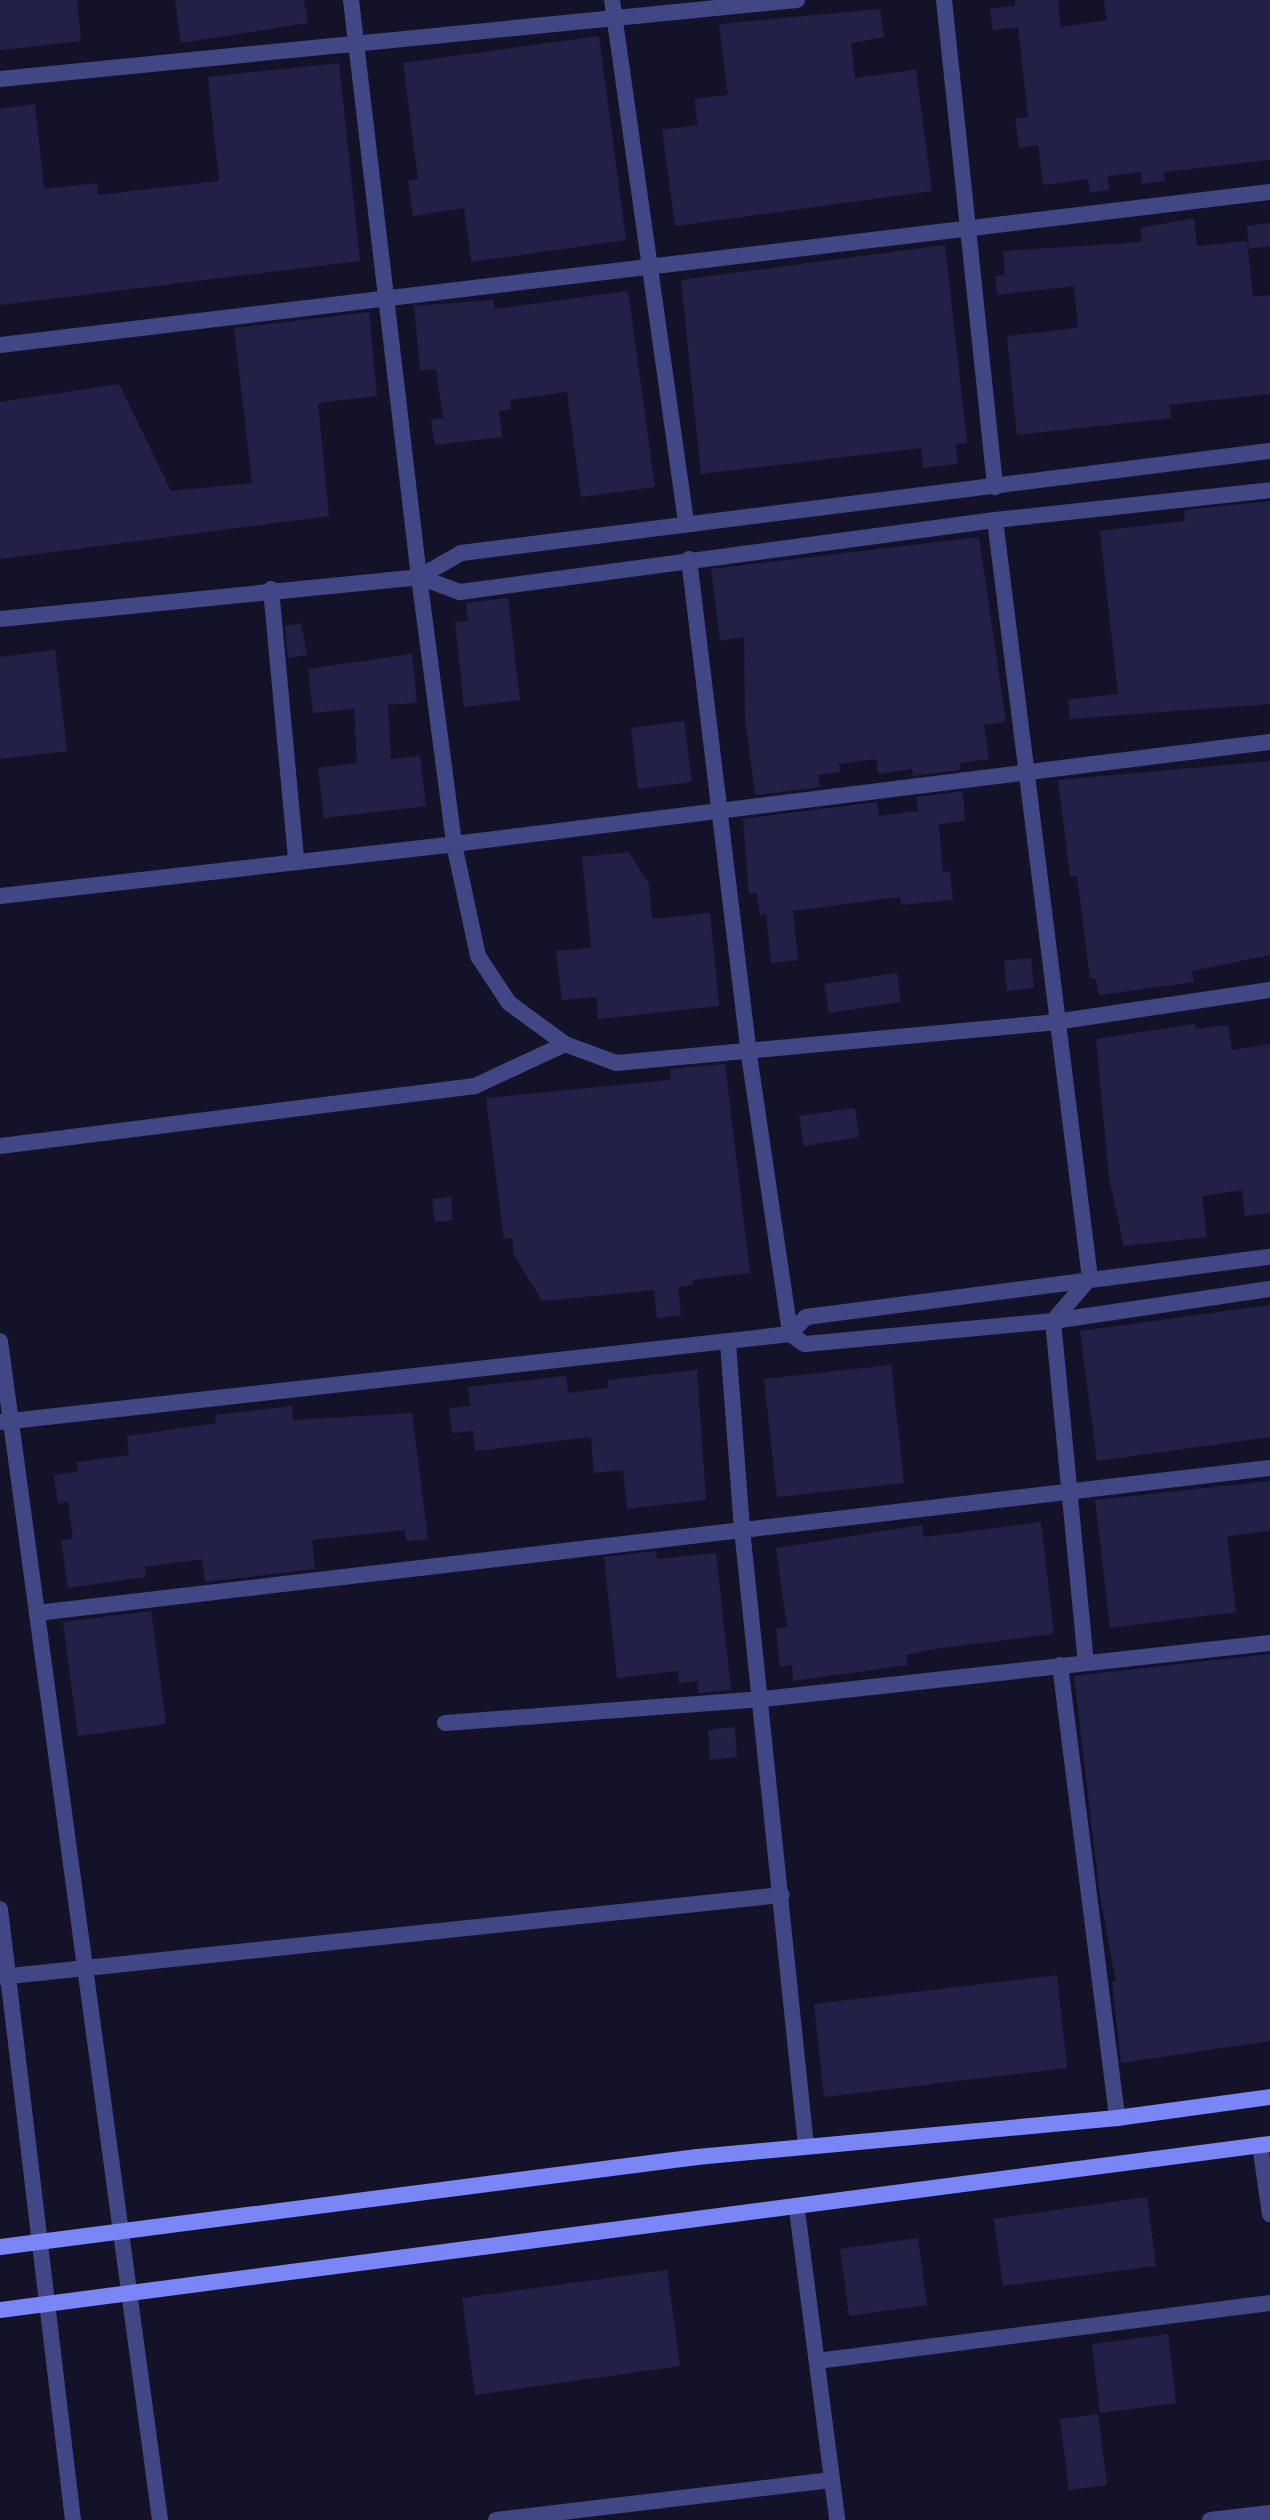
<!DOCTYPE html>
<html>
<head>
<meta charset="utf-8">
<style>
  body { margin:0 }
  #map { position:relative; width:1270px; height:2520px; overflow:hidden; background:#141229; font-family:"IBM Plex Sans",sans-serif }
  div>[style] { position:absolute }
  .building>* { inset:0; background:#232048 }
  .minor>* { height:16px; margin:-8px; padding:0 8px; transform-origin:8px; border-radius:8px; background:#414684 }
  .tertiary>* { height:16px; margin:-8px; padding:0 8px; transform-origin:8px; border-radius:8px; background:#414684 }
  .secondary>* { height:16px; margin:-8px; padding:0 8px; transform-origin:8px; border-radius:8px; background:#7a85f6 }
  span { translate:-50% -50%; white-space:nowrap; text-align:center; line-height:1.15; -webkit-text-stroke:6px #141229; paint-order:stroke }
</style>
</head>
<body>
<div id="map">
  <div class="building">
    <div style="clip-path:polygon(0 0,77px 0,81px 41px,0 50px)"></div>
    <div style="clip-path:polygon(175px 0,304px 0,308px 23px,181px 43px)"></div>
    <div style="clip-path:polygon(1015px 0,1058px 0,1061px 27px,1107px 20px,1104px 0,1270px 0,1270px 160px,1164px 172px,1165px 181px,1142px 184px,1141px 172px,1108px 176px,1109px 190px,1090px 193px,1088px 179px,1043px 185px,1038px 145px,1019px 148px,1015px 119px,1028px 117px,1018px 27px,993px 30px,990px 9px,1015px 6px)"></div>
    <div style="clip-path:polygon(880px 9px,884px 37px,851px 43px,855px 78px,916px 70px,932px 191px,675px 226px,662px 130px,698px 125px,694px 99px,728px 95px,719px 24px)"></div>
    <div style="clip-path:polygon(599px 36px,626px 240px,471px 262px,464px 208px,413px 216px,408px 180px,418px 179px,403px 63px)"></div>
    <div style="clip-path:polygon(339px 63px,360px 261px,0 305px,0 109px,35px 104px,44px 189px,97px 183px,98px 195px,219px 181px,208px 77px)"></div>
    <div style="clip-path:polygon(1194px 218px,1197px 246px,1247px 241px,1253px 297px,1270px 295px,1270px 394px,1169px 405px,1171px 418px,1017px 435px,1007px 336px,1078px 328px,1074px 286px,997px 295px,995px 276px,1005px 275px,1003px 251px,1142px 242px,1141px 228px)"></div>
    <div style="clip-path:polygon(1270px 223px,1270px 246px,1249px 249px,1247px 226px)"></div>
    <div style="clip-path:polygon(945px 245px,967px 443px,956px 444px,957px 464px,923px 468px,921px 448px,701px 474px,681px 280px)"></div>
    <div style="clip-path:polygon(628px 291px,655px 487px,581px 497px,567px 392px,510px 400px,511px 409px,499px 411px,502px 437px,435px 445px,431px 420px,443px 418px,436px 369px,420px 370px,414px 306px,494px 300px,495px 309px)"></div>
    <div style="clip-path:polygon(369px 312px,377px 396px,318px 403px,329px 516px,0 559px,0 402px,119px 384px,171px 491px,252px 483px,234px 328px)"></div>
    <div style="clip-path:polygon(1270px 501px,1270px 704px,1070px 719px,1068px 700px,1118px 694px,1100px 531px,1185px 521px,1184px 510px)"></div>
    <div style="clip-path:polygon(979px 537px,1006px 722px,984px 725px,989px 759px,960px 763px,960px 770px,913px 776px,912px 769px,878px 774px,876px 759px,839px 764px,840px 772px,818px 775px,820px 787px,755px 795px,745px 719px,744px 637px,720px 641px,711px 569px)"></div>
    <div style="clip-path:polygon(508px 598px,520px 700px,464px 707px,455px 622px,468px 621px,466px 603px)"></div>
    <div style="clip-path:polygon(301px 623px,307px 655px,288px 658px,285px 626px)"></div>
    <div style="clip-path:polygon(55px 650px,67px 751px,0 759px,0 657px)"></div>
    <div style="clip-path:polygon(412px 654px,417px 703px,388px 705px,391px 759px,420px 756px,426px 806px,324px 818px,318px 768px,357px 763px,354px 709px,313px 713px,308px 669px)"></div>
    <div style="clip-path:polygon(684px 721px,692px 782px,638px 789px,631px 728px)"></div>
    <div style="clip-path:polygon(1270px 761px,1270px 955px,1192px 971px,1194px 982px,1099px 995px,1096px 979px,1090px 978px,1077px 876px,1070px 876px,1058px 780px)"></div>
    <div style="clip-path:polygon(963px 791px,965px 821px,939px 824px,943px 872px,950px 871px,953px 900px,901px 905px,900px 897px,793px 911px,798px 960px,771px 963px,766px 914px,760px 915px,757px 893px,749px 894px,743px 819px,877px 802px,879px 816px,918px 811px,916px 797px)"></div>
    <div style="clip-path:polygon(629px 852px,649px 884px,652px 919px,710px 913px,719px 1006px,598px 1019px,596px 997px,562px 1000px,556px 951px,591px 948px,582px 857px)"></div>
    <div style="clip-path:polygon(1031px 958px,1034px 988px,1007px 991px,1004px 961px)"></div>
    <div style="clip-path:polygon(897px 973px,901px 1002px,829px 1013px,824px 984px)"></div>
    <div style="clip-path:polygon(1195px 1024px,1195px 1029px,1228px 1025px,1232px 1050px,1270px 1044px,1270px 1213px,1245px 1216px,1242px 1190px,1202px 1196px,1207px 1237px,1124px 1246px,1109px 1178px,1096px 1039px)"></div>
    <div style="clip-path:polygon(725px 1064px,750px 1273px,693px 1280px,693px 1285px,678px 1287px,681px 1315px,657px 1318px,654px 1290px,542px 1301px,514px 1255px,512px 1238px,504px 1239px,486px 1098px,671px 1080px,670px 1069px)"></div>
    <div style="clip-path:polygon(855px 1108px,859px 1137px,804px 1146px,799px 1116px)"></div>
    <div style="clip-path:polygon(451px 1197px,453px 1220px,435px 1222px,432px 1199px)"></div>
    <div style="clip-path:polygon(1270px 1305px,1270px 1437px,1097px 1461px,1080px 1331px)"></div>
    <div style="clip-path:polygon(891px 1365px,904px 1483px,777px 1497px,764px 1379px)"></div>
    <div style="clip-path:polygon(697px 1370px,706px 1500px,627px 1509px,623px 1470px,594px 1473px,591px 1437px,475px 1451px,473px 1431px,452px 1433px,449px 1408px,470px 1406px,468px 1387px,566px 1376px,568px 1393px,608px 1388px,608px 1380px)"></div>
    <div style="clip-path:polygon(292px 1406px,293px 1420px,412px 1413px,428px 1539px,407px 1541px,405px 1530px,312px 1540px,315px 1569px,205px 1582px,202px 1559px,145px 1567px,146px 1577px,68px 1588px,61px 1540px,73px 1539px,68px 1502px,58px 1504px,54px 1475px,78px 1472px,77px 1462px,129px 1455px,127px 1436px,216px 1423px,215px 1415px)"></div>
    <div style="clip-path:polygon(1270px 1481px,1270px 1531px,1227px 1536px,1236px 1612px,1110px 1628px,1095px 1500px)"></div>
    <div style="clip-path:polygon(1041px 1522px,1054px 1634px,934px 1649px,906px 1655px,908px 1665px,793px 1681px,792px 1665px,780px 1667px,776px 1628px,787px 1627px,776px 1548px,922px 1525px,924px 1537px)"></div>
    <div style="clip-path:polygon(656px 1551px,657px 1559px,716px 1553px,731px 1690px,698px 1693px,698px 1681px,679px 1683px,678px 1671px,617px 1678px,604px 1557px)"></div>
    <div style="clip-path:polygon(151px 1611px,166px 1724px,78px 1736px,63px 1622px)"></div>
    <div style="clip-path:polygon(1270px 1654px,1270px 2041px,1121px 2063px,1112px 1982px,1116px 1982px,1100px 1896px,1074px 1676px)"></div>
    <div style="clip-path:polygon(735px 1727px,737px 1757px,710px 1760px,708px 1730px)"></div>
    <div style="clip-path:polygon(1057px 1975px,1067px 2068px,824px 2097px,814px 2004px)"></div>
    <div style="clip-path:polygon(1147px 2197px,1156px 2266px,1003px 2286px,994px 2219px)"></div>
    <div style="clip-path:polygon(918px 2238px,927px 2305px,849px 2316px,840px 2249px)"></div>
    <div style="clip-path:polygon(667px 2270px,680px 2366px,475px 2395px,462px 2298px)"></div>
    <div style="clip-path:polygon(1168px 2334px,1176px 2403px,1100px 2413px,1092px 2344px)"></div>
    <div style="clip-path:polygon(1098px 2414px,1107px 2485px,1069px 2490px,1060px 2419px)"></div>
  </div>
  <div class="minor">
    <div style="left:612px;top:0;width:527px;rotate:81.93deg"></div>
    <div style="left:944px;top:0;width:490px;rotate:84deg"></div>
    <div style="left:0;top:79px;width:801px;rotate:-5.66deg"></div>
    <div style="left:0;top:345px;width:1279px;rotate:-6.87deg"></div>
    <div style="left:995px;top:520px;width:764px;rotate:82.86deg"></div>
    <div style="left:1090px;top:1278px;width:57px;rotate:130.7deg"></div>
    <div style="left:1053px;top:1321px;width:343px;rotate:84.5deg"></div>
    <div style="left:689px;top:559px;width:493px;rotate:83.1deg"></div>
    <div style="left:271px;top:589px;width:271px;rotate:84.7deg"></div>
    <div style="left:0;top:619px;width:421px;rotate:-5.7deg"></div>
    <div style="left:419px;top:577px;width:581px;rotate:-96.72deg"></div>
    <div style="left:0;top:896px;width:457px;rotate:-6.5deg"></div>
    <div style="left:0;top:1146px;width:479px;rotate:-7.2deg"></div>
    <div style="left:475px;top:1086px;width:99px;rotate:-25deg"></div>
    <div style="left:0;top:1341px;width:1190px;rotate:82.27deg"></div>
    <div style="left:728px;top:1343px;width:187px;rotate:85.7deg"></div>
    <div style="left:742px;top:1529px;width:620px;rotate:84.08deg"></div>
    <div style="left:2px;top:1422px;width:793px;rotate:-6.37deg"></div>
    <div style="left:37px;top:1613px;width:1241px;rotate:-6.71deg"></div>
    <div style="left:1060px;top:1665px;width:457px;rotate:82.8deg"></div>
    <div style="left:445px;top:1723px;width:319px;rotate:-4.3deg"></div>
    <div style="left:763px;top:1699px;width:510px;rotate:-6.3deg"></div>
    <div style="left:0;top:1909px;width:615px;rotate:83.19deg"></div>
    <div style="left:0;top:1977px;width:786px;rotate:-5.99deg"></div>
    <div style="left:1260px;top:2145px;width:70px;rotate:81.8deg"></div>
    <div style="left:797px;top:2210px;width:313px;rotate:82.6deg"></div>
    <div style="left:817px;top:2361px;width:457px;rotate:-7.3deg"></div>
    <div style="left:496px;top:2520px;width:338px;rotate:-6.8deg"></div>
    <div style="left:1210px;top:2520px;width:60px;rotate:-6.7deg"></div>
  </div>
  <div class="tertiary">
    <div style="left:419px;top:577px;width:269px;rotate:82.5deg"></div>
    <div style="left:454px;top:844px;width:115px;rotate:77.9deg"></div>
    <div style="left:478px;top:956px;width:56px;rotate:56.6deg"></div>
    <div style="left:509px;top:1003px;width:69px;rotate:36.2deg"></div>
    <div style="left:565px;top:1044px;width:54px;rotate:20.4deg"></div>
    <div style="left:616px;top:1063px;width:441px;rotate:-5.3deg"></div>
    <div style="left:1055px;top:1022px;width:217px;rotate:-8.5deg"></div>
    <div style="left:419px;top:577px;width:48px;rotate:-29.7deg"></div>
    <div style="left:461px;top:553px;width:815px;rotate:-7.19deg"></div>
    <div style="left:419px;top:577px;width:44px;rotate:20.1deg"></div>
    <div style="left:460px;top:592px;width:540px;rotate:-7.66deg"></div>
    <div style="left:995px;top:520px;width:277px;rotate:-6.2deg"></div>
    <div style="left:454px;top:844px;width:822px;rotate:-7.13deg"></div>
    <div style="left:748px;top:1048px;width:289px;rotate:81.6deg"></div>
    <div style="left:790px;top:1334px;width:18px;rotate:34deg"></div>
    <div style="left:805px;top:1344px;width:249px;rotate:-5.3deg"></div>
    <div style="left:1053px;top:1321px;width:219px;rotate:-8.4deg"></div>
    <div style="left:790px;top:1334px;width:23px;rotate:-47deg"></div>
    <div style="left:806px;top:1317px;width:468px;rotate:-7.4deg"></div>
  </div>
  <div class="secondary">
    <div style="left:0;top:2247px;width:703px;rotate:-7.36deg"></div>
    <div style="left:697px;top:2157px;width:422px;rotate:-5.3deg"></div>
    <div style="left:1117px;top:2118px;width:154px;rotate:-7.8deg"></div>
    <div style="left:0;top:2310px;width:1281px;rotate:-7.45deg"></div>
  </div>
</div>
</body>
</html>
